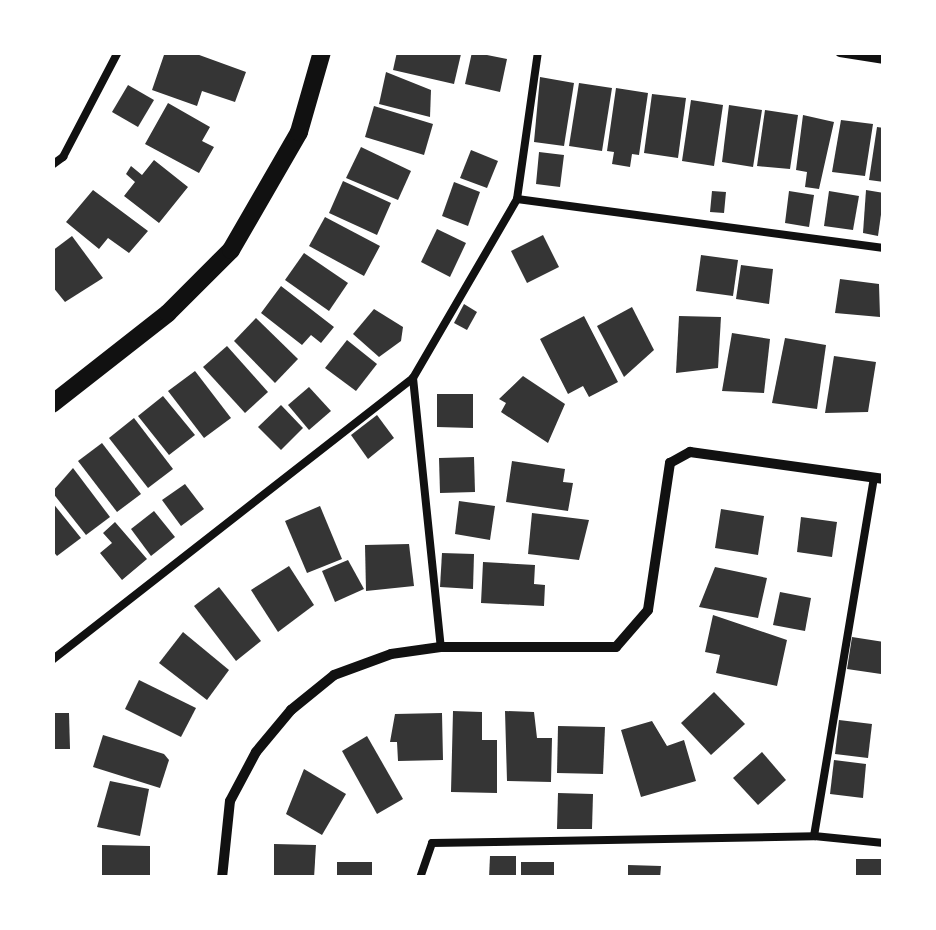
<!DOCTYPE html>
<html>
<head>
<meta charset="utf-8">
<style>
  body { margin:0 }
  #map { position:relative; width:936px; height:930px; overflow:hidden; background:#fff; font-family:Barlow,sans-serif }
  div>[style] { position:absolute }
  .building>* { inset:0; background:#353535 }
  .service>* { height:8px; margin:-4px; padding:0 4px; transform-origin:4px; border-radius:4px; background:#111 }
  .minor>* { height:10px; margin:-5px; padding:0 5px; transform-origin:5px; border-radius:5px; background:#111 }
  .tertiary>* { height:18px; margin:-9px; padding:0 9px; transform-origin:9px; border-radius:9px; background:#111 }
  span { translate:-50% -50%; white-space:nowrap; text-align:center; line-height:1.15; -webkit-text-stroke:8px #fff; paint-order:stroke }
  .frame { position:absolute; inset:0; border:55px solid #fff; pointer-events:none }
</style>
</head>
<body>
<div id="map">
  <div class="building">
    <div style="clip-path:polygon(165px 52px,191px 52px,246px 72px,235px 102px,202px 91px,197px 106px,152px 90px)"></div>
    <div style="clip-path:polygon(397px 52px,461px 54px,454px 84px,393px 70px)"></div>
    <div style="clip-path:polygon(472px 52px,507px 59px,500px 92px,465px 84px)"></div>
    <div style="clip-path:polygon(386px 72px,431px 90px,430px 117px,379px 104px)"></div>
    <div style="clip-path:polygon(540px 77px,574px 83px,564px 146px,534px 142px)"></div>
    <div style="clip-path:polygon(579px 83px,612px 88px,602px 151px,569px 146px)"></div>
    <div style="clip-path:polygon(128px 85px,154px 100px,138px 127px,112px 112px)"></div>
    <div style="clip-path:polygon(616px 88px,648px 93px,639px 155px,632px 154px,630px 167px,612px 164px,614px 152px,607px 151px)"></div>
    <div style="clip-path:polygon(652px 94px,686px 98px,678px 158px,644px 153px)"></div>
    <div style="clip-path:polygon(691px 100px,723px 105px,714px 166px,682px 161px)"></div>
    <div style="clip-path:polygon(168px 103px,210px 127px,202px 141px,214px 147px,199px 173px,145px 144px)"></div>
    <div style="clip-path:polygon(729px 105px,762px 110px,753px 167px,722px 162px)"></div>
    <div style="clip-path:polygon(374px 106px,433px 124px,424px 155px,365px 137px)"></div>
    <div style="clip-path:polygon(765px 110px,798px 115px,790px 169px,757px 166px)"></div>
    <div style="clip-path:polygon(803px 115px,834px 122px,819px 189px,805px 187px,807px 172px,796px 170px)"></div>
    <div style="clip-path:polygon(841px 120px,873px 124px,865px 176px,832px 172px)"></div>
    <div style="clip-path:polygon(877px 127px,884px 128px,884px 182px,869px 180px)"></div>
    <div style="clip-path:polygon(361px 147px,411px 171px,398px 200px,346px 178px)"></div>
    <div style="clip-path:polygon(471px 150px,498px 161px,487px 188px,460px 178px)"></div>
    <div style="clip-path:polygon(539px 152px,564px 155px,560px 187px,536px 184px)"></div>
    <div style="clip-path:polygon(154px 160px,188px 187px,159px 223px,124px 196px,135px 182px,126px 174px,131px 166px,142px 175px)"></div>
    <div style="clip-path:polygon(343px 181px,391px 203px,377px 235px,329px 213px)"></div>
    <div style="clip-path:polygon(454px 182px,480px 192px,468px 226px,442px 216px)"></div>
    <div style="clip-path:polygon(93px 190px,148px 231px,129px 253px,108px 238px,99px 249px,66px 222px)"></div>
    <div style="clip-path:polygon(866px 190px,884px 193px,878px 236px,863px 233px)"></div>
    <div style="clip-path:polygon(712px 191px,726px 192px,724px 213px,710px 212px)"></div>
    <div style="clip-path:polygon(789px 191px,814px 195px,809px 227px,785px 223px)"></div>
    <div style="clip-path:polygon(829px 191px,859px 196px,853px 230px,824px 226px)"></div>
    <div style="clip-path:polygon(325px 217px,380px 246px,364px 276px,309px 246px)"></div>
    <div style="clip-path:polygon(437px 229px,466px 243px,450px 277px,421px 262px)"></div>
    <div style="clip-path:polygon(543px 235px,559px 267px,527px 283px,511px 251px)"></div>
    <div style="clip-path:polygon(72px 236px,103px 278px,65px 302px,52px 286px,52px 251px)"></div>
    <div style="clip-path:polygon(304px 253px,348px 283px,329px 311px,285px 280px)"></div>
    <div style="clip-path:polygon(701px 255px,738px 260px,733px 296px,696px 291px)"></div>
    <div style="clip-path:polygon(741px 265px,773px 269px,769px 304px,736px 299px)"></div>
    <div style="clip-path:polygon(840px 279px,879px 284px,880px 317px,835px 313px)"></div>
    <div style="clip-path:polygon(281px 286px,334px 327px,321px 343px,311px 335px,302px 345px,261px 313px)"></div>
    <div style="clip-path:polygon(464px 304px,477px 312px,467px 330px,454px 323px)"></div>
    <div style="clip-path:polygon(632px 307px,654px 350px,624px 377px,597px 326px)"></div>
    <div style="clip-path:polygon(374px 309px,403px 327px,401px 341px,379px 357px,353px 334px)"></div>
    <div style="clip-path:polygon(584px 316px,618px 382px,589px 397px,583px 386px,568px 394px,540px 339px)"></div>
    <div style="clip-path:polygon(679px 316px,721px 317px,718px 368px,676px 373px)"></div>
    <div style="clip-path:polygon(256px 318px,298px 359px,275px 383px,234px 341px)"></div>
    <div style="clip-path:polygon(732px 333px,770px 339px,764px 393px,722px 391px)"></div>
    <div style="clip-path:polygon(785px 338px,826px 345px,817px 409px,772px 403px)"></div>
    <div style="clip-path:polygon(347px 340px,377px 364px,356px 391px,325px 368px)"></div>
    <div style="clip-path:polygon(227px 346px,268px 392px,245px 413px,203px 367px)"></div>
    <div style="clip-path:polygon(834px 356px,876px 362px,868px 412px,825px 413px)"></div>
    <div style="clip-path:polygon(195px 371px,231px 418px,204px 438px,168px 391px)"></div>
    <div style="clip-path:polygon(523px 376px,565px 404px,548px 443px,501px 412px,506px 403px,499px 399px)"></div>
    <div style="clip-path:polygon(309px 387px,331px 411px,309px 430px,288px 405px)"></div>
    <div style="clip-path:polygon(437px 394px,473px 394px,473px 428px,437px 427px)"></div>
    <div style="clip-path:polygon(163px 396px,195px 435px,169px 455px,138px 416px)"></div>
    <div style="clip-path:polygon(281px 405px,303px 428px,281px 450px,258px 427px)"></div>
    <div style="clip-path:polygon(377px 415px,394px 438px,368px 459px,351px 435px)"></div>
    <div style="clip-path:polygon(134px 418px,173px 469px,148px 488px,109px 438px)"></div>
    <div style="clip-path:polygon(102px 443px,141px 494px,117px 512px,78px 461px)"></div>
    <div style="clip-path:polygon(474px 457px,475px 492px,440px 493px,439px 458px)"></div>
    <div style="clip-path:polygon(512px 461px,565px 469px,563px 482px,573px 483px,568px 511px,506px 502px)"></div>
    <div style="clip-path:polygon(73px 468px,110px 517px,86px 535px,52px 492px)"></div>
    <div style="clip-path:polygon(185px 484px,204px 509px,181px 526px,162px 500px)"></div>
    <div style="clip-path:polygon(459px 501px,495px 506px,490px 540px,455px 534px)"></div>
    <div style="clip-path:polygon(52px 502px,81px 538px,57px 556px,52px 550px)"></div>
    <div style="clip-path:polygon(320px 506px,342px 559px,307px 573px,285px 521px)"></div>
    <div style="clip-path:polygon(721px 509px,764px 516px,758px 555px,715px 548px)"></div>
    <div style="clip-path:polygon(154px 511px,175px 537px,151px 556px,131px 529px)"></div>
    <div style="clip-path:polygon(532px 513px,589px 520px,579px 560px,528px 554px)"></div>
    <div style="clip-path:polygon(801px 517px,837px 522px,832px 557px,797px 552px)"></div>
    <div style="clip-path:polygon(115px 522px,147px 559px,122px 580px,100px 553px,112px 543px,103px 533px)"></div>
    <div style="clip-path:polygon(409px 544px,414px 586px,366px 591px,365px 545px)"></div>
    <div style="clip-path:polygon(442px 553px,474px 554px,473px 589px,440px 587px)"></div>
    <div style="clip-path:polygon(348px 560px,364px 589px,335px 602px,322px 571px)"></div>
    <div style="clip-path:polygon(483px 562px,535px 565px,534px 584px,545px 585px,544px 606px,481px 603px)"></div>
    <div style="clip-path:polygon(289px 566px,314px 605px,278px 632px,251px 590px)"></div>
    <div style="clip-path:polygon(715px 567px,767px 578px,758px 618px,699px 607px)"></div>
    <div style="clip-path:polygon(219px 587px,261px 641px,236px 661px,194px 606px)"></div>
    <div style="clip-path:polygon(780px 592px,811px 598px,805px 631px,773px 625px)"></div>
    <div style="clip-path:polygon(713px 615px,787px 640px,777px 686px,716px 673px,720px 655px,705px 652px)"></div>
    <div style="clip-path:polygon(183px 632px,229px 670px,207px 700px,159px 663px)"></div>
    <div style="clip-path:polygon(852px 637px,884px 642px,881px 674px,847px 669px)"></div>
    <div style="clip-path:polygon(139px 680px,196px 708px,181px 737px,125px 709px)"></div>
    <div style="clip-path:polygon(714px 692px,745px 724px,711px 755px,681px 723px)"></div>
    <div style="clip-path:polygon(453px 711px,482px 712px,482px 740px,497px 740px,497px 793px,451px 792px)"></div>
    <div style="clip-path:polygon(505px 711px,534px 712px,537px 738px,552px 738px,551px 782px,507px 781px)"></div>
    <div style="clip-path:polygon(52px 713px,69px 713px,70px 749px,52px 749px)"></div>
    <div style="clip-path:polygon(442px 713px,443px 760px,398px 761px,397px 742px,390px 742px,395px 714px)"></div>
    <div style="clip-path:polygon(839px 720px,872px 724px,868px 758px,835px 754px)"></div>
    <div style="clip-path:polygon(652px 721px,667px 746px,684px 740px,696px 781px,641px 797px,621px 730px)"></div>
    <div style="clip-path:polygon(558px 726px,605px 727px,603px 774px,557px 773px)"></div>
    <div style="clip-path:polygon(103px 735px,164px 754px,169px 760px,160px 788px,93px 767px)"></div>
    <div style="clip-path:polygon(367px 736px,403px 799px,377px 814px,342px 751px)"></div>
    <div style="clip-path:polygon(762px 752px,786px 780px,758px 805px,733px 778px)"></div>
    <div style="clip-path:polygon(834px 760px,866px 764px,863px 798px,830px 794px)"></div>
    <div style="clip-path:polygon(304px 769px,346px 794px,322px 835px,286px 814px)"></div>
    <div style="clip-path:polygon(110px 781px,149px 789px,140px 836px,97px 827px)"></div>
    <div style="clip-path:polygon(558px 793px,593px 794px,592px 829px,557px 829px)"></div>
    <div style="clip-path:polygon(274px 844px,316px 845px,314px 878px,274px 878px)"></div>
    <div style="clip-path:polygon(102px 845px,150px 846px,150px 878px,102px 878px)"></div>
    <div style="clip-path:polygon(490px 856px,516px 856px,516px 878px,489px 878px)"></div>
    <div style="clip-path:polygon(856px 859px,884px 859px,884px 878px,856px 878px)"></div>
    <div style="clip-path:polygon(337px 862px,372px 862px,372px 878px,337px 878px)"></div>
    <div style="clip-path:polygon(521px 862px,554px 862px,554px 878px,521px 878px)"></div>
    <div style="clip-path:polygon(628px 865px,661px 866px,660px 878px,628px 878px)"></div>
  </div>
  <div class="service">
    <div style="left:52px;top:165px;width:14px;rotate:-36deg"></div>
    <div style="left:63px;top:157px;width:119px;rotate:-62.4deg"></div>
    <div style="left:517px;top:199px;width:370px;rotate:7.6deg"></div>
    <div style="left:413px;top:378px;width:270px;rotate:84.1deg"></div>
    <div style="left:52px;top:660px;width:458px;rotate:-38deg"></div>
    <div style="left:413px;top:378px;width:207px;rotate:-59.8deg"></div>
    <div style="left:517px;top:199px;width:148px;rotate:-81.9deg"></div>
    <div style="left:814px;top:836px;width:363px;rotate:-80.5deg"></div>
    <div style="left:420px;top:878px;width:37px;rotate:-71deg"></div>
    <div style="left:432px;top:843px;width:382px;rotate:-1deg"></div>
    <div style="left:814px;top:836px;width:70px;rotate:5.7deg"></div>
  </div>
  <div class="minor">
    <div style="left:840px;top:52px;width:45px;rotate:9deg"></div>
    <div style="left:222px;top:878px;width:77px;rotate:-84.1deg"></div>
    <div style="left:230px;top:801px;width:55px;rotate:-62deg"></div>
    <div style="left:256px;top:752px;width:55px;rotate:-50.2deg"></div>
    <div style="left:291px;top:710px;width:55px;rotate:-39.1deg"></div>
    <div style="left:334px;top:675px;width:61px;rotate:-20.2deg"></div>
    <div style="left:391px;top:654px;width:50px;rotate:-8deg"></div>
    <div style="left:441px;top:647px;width:175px"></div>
    <div style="left:616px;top:647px;width:49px;rotate:-49.1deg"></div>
    <div style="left:648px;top:610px;width:149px;rotate:-81.5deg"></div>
    <div style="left:670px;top:463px;width:23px;rotate:-29deg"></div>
    <div style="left:690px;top:452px;width:196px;rotate:7.9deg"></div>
  </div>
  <div class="tertiary">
    <div style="left:52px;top:404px;width:147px;rotate:-38.1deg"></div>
    <div style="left:168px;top:313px;width:89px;rotate:-45deg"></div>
    <div style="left:231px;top:250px;width:136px;rotate:-60deg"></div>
    <div style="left:299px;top:132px;width:83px;rotate:-74deg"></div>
  </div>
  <div class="frame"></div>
</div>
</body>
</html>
